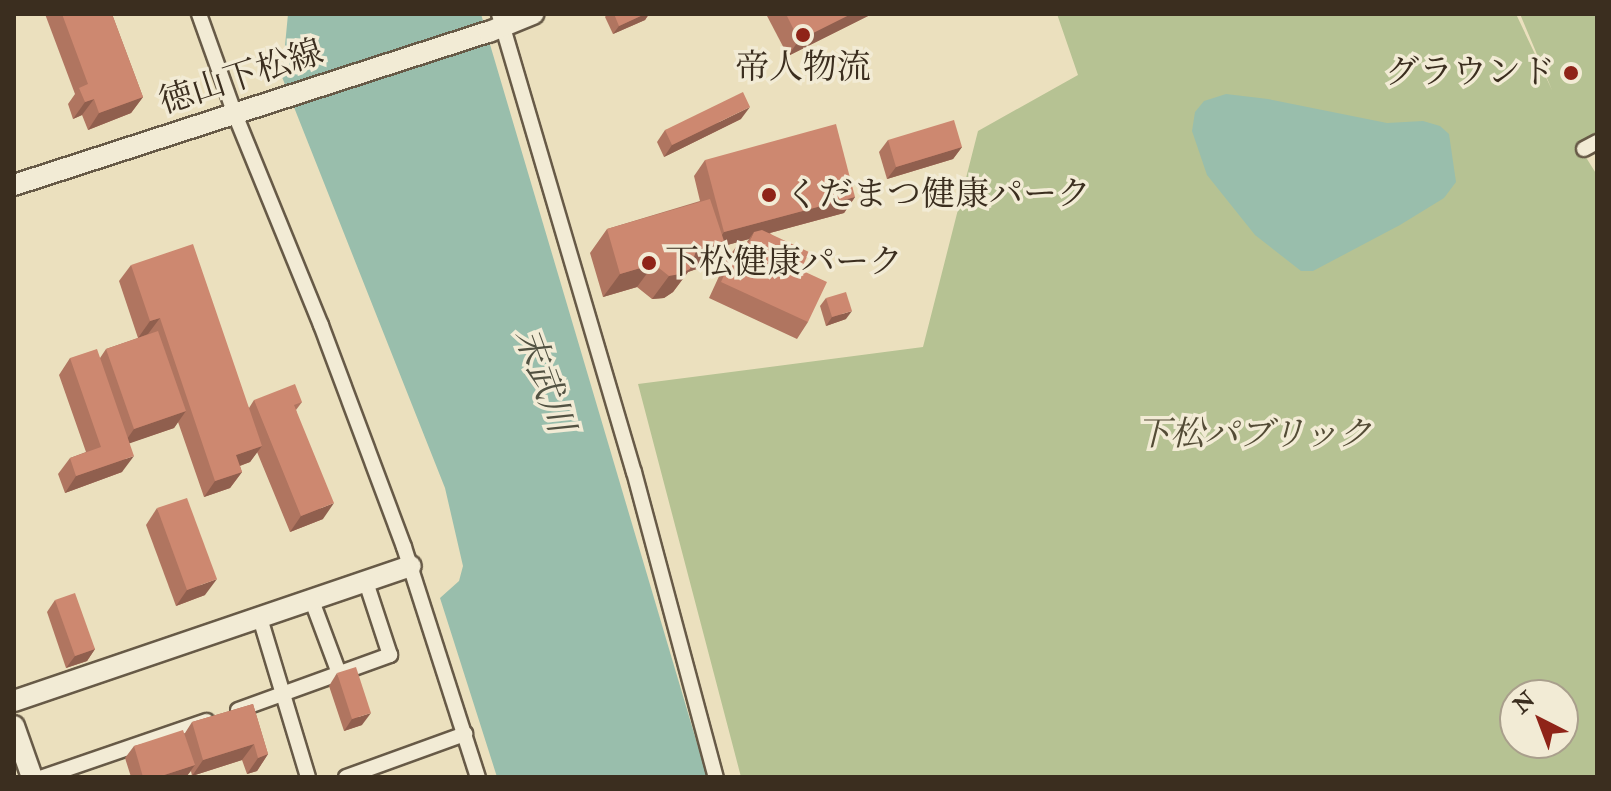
<!DOCTYPE html>
<html>
<head>
<meta charset="utf-8">
<style>
  body { margin:0 }
  #map { position:relative; width:1611px; height:791px; overflow:hidden; background:#ebe0be; font-family:"IM FELL Double Pica","Noto Serif JP",serif }
  div>[style] { position:absolute }
  .green>* { inset:0; background:#b6c293 }
  .water>* { inset:0; background:#99beac }
  .roads { filter:drop-shadow(2px 0 #675a47) drop-shadow(-2px 0 #675a47) drop-shadow(0 2px #675a47) drop-shadow(0 -2px #675a47) }
  .street>* { height:14px; margin:-7px; padding:0 7px; transform-origin:7px; border-radius:7px; background:#f2ebd5 }
  .secondary>* { height:20px; margin:-10px; padding:0 10px; transform-origin:10px; border-radius:10px; background:#f2ebd5 }
  .wall>* { inset:0; background:#b07560 }
  .shaded-wall>* { inset:0; background:#905f4e }
  .building>* { inset:0; background:#cd8870 }
  .dots>* { width:22px; height:22px; translate:-50% -50%; box-sizing:border-box; border:4px solid #f2ebd5; border-radius:50% }
  span { translate:-50% -50%; white-space:nowrap; text-align:center; line-height:1.15; -webkit-text-stroke:7px #f2ebd5; paint-order:stroke }
  .poi-label { font-size:34px; color:#3b2e1f }
  .right { translate:-100% -50%; text-align:right }
  .left { translate:0 -50%; text-align:left }
  .street-label { font-size:34px; color:#3b2e1f }
  .park-label { font-size:34px; color:#544c36; font-style:italic }
  .water-label { font-size:36px; color:#525242; font-style:italic }
  .frame { position:absolute; inset:0; border:16px solid #3b2e1f; pointer-events:none }
  .north { position:absolute; left:1499px; top:679px; width:80px; height:80px; box-sizing:border-box; background:#f2ebd5; border:2px solid #a99f8c; border-radius:50%; rotate:318deg; font-size:22px; font-weight:700; line-height:32px; text-align:center; color:#3b2e1f }
  .north::after { content:''; display:block; margin:auto; width:28px; height:36px; background:#8f2418; clip-path:polygon(50% 0,100% 100%,50% 72%,0 100%) }
</style>
</head>
<body>
<div id="map">
  <div class="green">
    <div style="clip-path:polygon(evenodd,1057px 14px,1516px 14px,1552px 90px,1520px 14px,1597px 14px,1597px 132px,1577px 143px,1597px 175px,1597px 777px,741px 777px,638px 384px,923px 347px,978px 131px,1078px 75px,1057px 14px,1515px 695px,1563px 695px,1563px 743px,1515px 743px,1515px 695px)"></div>
  </div>
  <div class="water">
    <div style="clip-path:polygon(288px 14px,481px 14px,707px 777px,497px 777px,440px 598px,459px 581px,463px 566px,445px 488px,282px 77px)"></div>
    <div style="clip-path:polygon(1226px 94px,1268px 99px,1387px 123px,1423px 121px,1440px 126px,1449px 134px,1456px 182px,1444px 198px,1400px 225px,1313px 271px,1301px 271px,1255px 235px,1207px 175px,1192px 131px,1195px 112px,1204px 101px)"></div>
  </div>
  <div class="roads">
    <div class="street">
      <div style="left:199px;top:14px;width:104px;rotate:70.3deg"></div>
      <div style="left:234px;top:112px;width:230px;rotate:67.8deg"></div>
      <div style="left:321px;top:325px;width:237px;rotate:69.5deg"></div>
      <div style="left:404px;top:547px;width:242px;rotate:72.2deg"></div>
      <div style="left:499px;top:14px;width:477px;rotate:73.6deg"></div>
      <div style="left:634px;top:472px;width:316px;rotate:75deg"></div>
      <div style="left:1584px;top:149px;width:15px;rotate:-28deg"></div>
      <div style="left:312px;top:601px;width:80px;rotate:69.5deg"></div>
      <div style="left:260px;top:618px;width:166px;rotate:73.2deg"></div>
      <div style="left:238px;top:710px;width:162px;rotate:-19.9deg"></div>
      <div style="left:390px;top:655px;width:77px;rotate:-108.2deg"></div>
      <div style="left:43px;top:777px;width:173px;rotate:-18.9deg"></div>
      <div style="left:346px;top:777px;width:127px;rotate:-19.9deg"></div>
    </div>
    <div class="secondary">
      <div style="left:14px;top:185px;width:499px;rotate:-17.9deg"></div>
      <div style="left:489px;top:32px;width:48px;rotate:-22.2deg"></div>
      <div style="left:14px;top:701px;width:419px;rotate:-18.8deg"></div>
      <div style="left:14px;top:726px;width:54px;rotate:70.6deg"></div>
    </div>
  </div>
  <div class="wall">
    <div style="clip-path:polygon(45px 14px,112px 14px,143px 97px,131px 113px,88px 130px,82px 115px,73px 119px,68px 104px,75px 94px)"></div>
    <div style="clip-path:polygon(607px 14px,649px 14px,645px 20px,613px 34px,605px 17px)"></div>
    <div style="clip-path:polygon(766px 14px,872px 14px,788px 56px)"></div>
    <div style="clip-path:polygon(741px 119px,664px 157px,657px 142px,665px 130px)"></div>
    <div style="clip-path:polygon(888px 140px,962px 147px,953px 159px,887px 179px,879px 152px)"></div>
    <div style="clip-path:polygon(705px 160px,855px 197px,844px 213px,770px 233px,801px 270px,808px 322px,797px 339px,709px 298px,727px 259px,739px 243px,744px 246px,749px 239px,720px 247px,708px 265px,688px 272px,673px 292px,664px 298px,652px 299px,637px 287px,603px 297px,590px 253px,607px 229px,700px 201px,694px 176px)"></div>
    <div style="clip-path:polygon(131px 265px,249px 408px,254px 400px,302px 402px,296px 410px,323px 519px,290px 532px,257px 452px,250px 462px,240px 466px,242px 472px,230px 488px,204px 497px,178px 422px,174px 428px,129px 443px,122px 472px,65px 493px,58px 474px,70px 458px,86px 452px,59px 375px,70px 358px,100px 358px,106px 349px,138px 338px,119px 281px)"></div>
    <div style="clip-path:polygon(826px 298px,846px 319px,826px 326px,820px 306px)"></div>
    <div style="clip-path:polygon(157px 508px,205px 595px,176px 606px,146px 525px)"></div>
    <div style="clip-path:polygon(55px 600px,95px 649px,87px 661px,66px 668px,47px 612px)"></div>
    <div style="clip-path:polygon(337px 673px,362px 725px,344px 731px,329px 686px)"></div>
    <div style="clip-path:polygon(253px 704px,268px 754px,257px 771px,247px 774px,242px 760px,192px 776px,191px 771px,186px 777px,131px 777px,125px 758px,134px 746px,185px 733px,192px 722px)"></div>
  </div>
  <div class="shaded-wall">
    <div style="clip-path:polygon(645px 14px,649px 14px,645px 20px,613px 34px,619px 26px)"></div>
    <div style="clip-path:polygon(851px 14px,872px 14px,788px 56px,799px 40px)"></div>
    <div style="clip-path:polygon(143px 97px,131px 113px,88px 130px,99px 113px)"></div>
    <div style="clip-path:polygon(94px 99px,82px 115px,73px 119px,85px 102px)"></div>
    <div style="clip-path:polygon(750px 107px,741px 119px,664px 157px,672px 145px)"></div>
    <div style="clip-path:polygon(962px 147px,953px 159px,887px 179px,896px 167px)"></div>
    <div style="clip-path:polygon(855px 197px,844px 213px,751px 238px,754px 232px,749px 239px,720px 247px,708px 265px,688px 272px,673px 292px,664px 298px,652px 299px,669px 276px,696px 251px,716px 244px,724px 232px)"></div>
    <div style="clip-path:polygon(654px 264px,637px 287px,603px 297px,620px 274px)"></div>
    <div style="clip-path:polygon(852px 311px,846px 319px,826px 326px,832px 317px)"></div>
    <div style="clip-path:polygon(160px 318px,148px 334px,138px 338px,150px 321px)"></div>
    <div style="clip-path:polygon(186px 411px,174px 428px,122px 446px,134px 429px)"></div>
    <div style="clip-path:polygon(262px 446px,250px 462px,225px 471px,236px 455px)"></div>
    <div style="clip-path:polygon(134px 456px,122px 472px,65px 493px,76px 476px)"></div>
    <div style="clip-path:polygon(242px 472px,230px 488px,204px 497px,215px 481px)"></div>
    <div style="clip-path:polygon(334px 503px,323px 519px,290px 532px,301px 516px)"></div>
    <div style="clip-path:polygon(217px 579px,205px 595px,176px 606px,187px 590px)"></div>
    <div style="clip-path:polygon(95px 649px,87px 661px,66px 668px,75px 656px)"></div>
    <div style="clip-path:polygon(371px 713px,362px 725px,344px 731px,352px 719px)"></div>
    <div style="clip-path:polygon(254px 744px,242px 760px,192px 776px,203px 760px)"></div>
    <div style="clip-path:polygon(268px 754px,257px 771px,247px 774px,258px 758px)"></div>
    <div style="clip-path:polygon(195px 765px,186px 777px,158px 777px)"></div>
  </div>
  <div class="building">
    <div style="clip-path:polygon(62px 14px,112px 14px,143px 97px,99px 113px,94px 99px,85px 102px,79px 88px,88px 84px)"></div>
    <div style="clip-path:polygon(614px 14px,645px 14px,619px 26px)"></div>
    <div style="clip-path:polygon(786px 14px,851px 14px,799px 40px)"></div>
    <div style="clip-path:polygon(743px 92px,750px 107px,672px 145px,665px 130px)"></div>
    <div style="clip-path:polygon(954px 120px,962px 147px,896px 167px,888px 140px)"></div>
    <div style="clip-path:polygon(836px 124px,855px 197px,724px 232px,705px 160px)"></div>
    <div style="clip-path:polygon(710px 199px,724px 241px,696px 251px,690px 269px,680px 274px,669px 276px,654px 264px,620px 274px,607px 229px)"></div>
    <div style="clip-path:polygon(762px 230px,809px 252px,801px 270px,827px 282px,808px 322px,721px 282px,739px 243px,747px 247px,754px 232px)"></div>
    <div style="clip-path:polygon(193px 244px,262px 446px,236px 455px,242px 472px,215px 481px,160px 318px,150px 321px,131px 265px)"></div>
    <div style="clip-path:polygon(846px 292px,852px 311px,832px 317px,826px 298px)"></div>
    <div style="clip-path:polygon(158px 331px,186px 411px,134px 429px,106px 349px)"></div>
    <div style="clip-path:polygon(97px 349px,134px 456px,76px 476px,70px 458px,101px 447px,70px 358px)"></div>
    <div style="clip-path:polygon(295px 384px,302px 402px,294px 405px,334px 503px,301px 516px,254px 400px)"></div>
    <div style="clip-path:polygon(187px 498px,217px 579px,187px 590px,157px 508px)"></div>
    <div style="clip-path:polygon(75px 593px,95px 649px,75px 656px,55px 600px)"></div>
    <div style="clip-path:polygon(356px 667px,371px 713px,352px 719px,337px 673px)"></div>
    <div style="clip-path:polygon(253px 704px,268px 754px,258px 758px,254px 744px,203px 760px,192px 722px)"></div>
    <div style="clip-path:polygon(183px 730px,195px 765px,158px 777px,143px 777px,134px 746px)"></div>
  </div>
  <div class="dots">
    <div style="left:803px;top:35px;background:#8f2418"></div>
    <div style="left:1571px;top:73px;background:#8f2418"></div>
    <div style="left:769px;top:195px;background:#8f2418"></div>
    <div style="left:649px;top:263px;background:#8f2418"></div>
  </div>
  <div class="poi-label">
    <span style="left:803px;top:68px">帝人物流</span>
    <span class="right" style="left:1555px;top:73px">グラウンド</span>
    <span class="left" style="left:785px;top:195px">くだまつ健康パーク</span>
    <span class="left" style="left:665px;top:263px">下松健康パーク</span>
  </div>
  <div class="street-label">
    <span style="left:241px;top:77px;rotate:-18deg">徳山下松線</span>
  </div>
  <div class="park-label">
    <span style="left:1254px;top:435px">下松パブリック</span>
  </div>
  <div class="water-label">
    <span style="left:544px;top:380px;rotate:70deg">末武川</span>
  </div>
  <div class="frame"></div>
  <div class="north">N</div>
</div>
</body>
</html>
